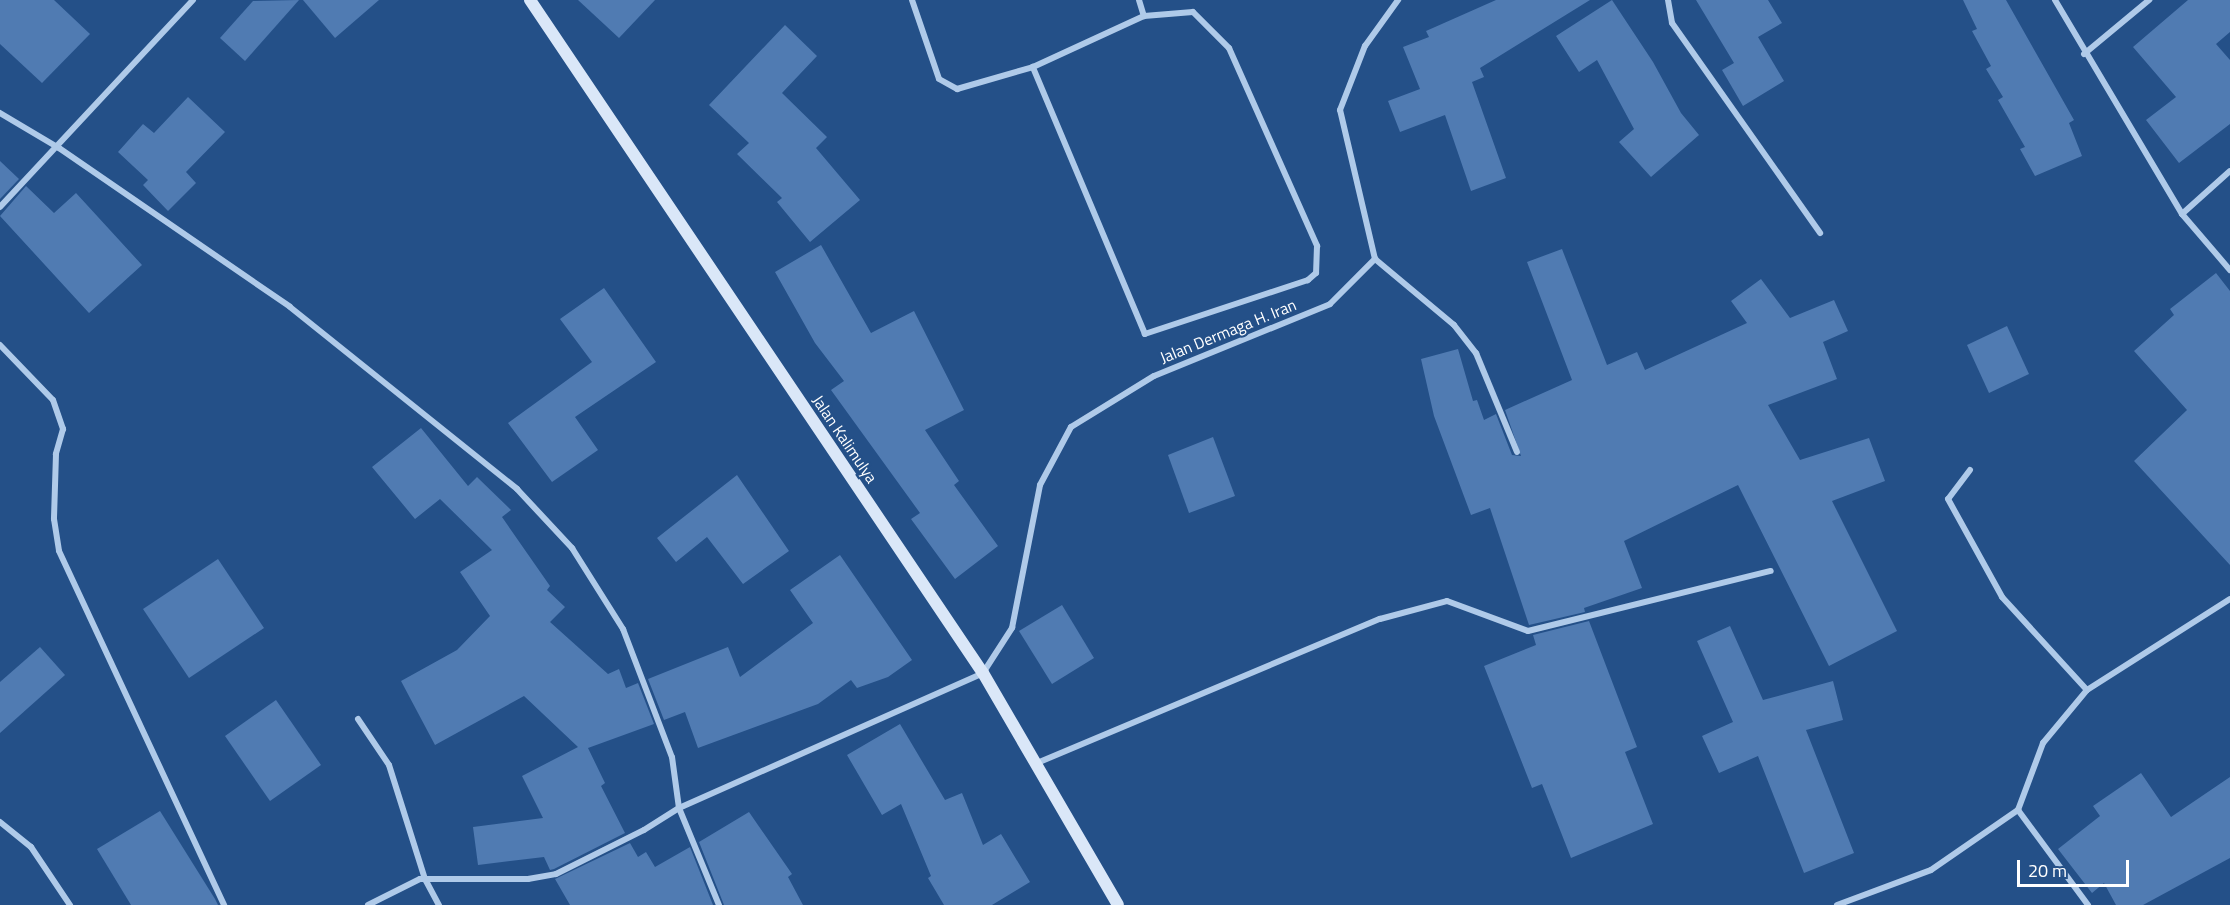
<!DOCTYPE html>
<html>
<head>
<meta charset="utf-8">
<style>
  body { margin:0 }
  #map { position:relative; width:2230px; height:905px; overflow:hidden; background:#245088; font-family:"Titillium Web",sans-serif }
  div>[style] { position:absolute }
  .building>* { inset:0; background:#507bb2 }
  .street>* { height:6px; margin:-3px; padding:0 3px; transform-origin:3px; border-radius:3px; background:#afcae9 }
  .secondary>* { height:12px; margin:-6px; padding:0 6px; transform-origin:6px; border-radius:6px; background:#dae7f8 }
  span { translate:-50% -50%; white-space:nowrap; text-align:center; line-height:1.15; -webkit-text-stroke:4.5px #245088; paint-order:stroke }
  .street-label { font-size:16px; color:#fff }
  .scale { position:absolute; left:2017px; top:860px; width:112px; height:27px; box-sizing:border-box; border:3px solid #fff; border-top:0; padding-left:8px; font-size:18px; line-height:21px; white-space:nowrap; color:#fff; -webkit-text-stroke:4px #245088; paint-order:stroke }
</style>
</head>
<body>
<div id="map">
  <div class="building">
    <div style="clip-path:polygon(0 0,54px 0,90px 34px,42px 83px,0 44px)"></div>
    <div style="clip-path:polygon(299px 0,245px 61px,220px 38px,253px 1px)"></div>
    <div style="clip-path:polygon(303px 0,379px 0,335px 38px)"></div>
    <div style="clip-path:polygon(578px 0,655px 0,619px 38px)"></div>
    <div style="clip-path:polygon(1496px 0,1590px 0,1480px 68px,1484px 77px,1472px 82px,1506px 178px,1471px 191px,1445px 115px,1400px 132px,1388px 101px,1420px 89px,1403px 47px,1429px 37px,1426px 31px)"></div>
    <div style="clip-path:polygon(1612px 0,1653px 62px,1681px 113px,1699px 135px,1651px 177px,1619px 142px,1634px 129px,1597px 60px,1579px 72px,1556px 36px)"></div>
    <div style="clip-path:polygon(1696px 0,1768px 0,1782px 23px,1758px 37px,1784px 81px,1743px 106px,1722px 70px,1734px 63px)"></div>
    <div style="clip-path:polygon(1963px 0,2006px 0,2074px 120px,2069px 123px,2082px 156px,2035px 176px,2020px 149px,2025px 147px,1998px 100px,2003px 97px,1986px 69px,1991px 66px,1972px 31px,1977px 29px)"></div>
    <div style="clip-path:polygon(2188px 0,2230px 0,2230px 32px,2216px 44px,2230px 60px,2230px 124px,2179px 163px,2146px 120px,2176px 97px,2133px 47px)"></div>
    <div style="clip-path:polygon(785px 25px,817px 56px,782px 93px,827px 137px,816px 148px,860px 200px,810px 242px,777px 202px,782px 198px,737px 154px,749px 143px,709px 105px)"></div>
    <div style="clip-path:polygon(188px 97px,225px 132px,186px 172px,196px 183px,168px 211px,143px 185px,148px 180px,118px 152px,143px 124px,154px 133px)"></div>
    <div style="clip-path:polygon(0 161px,19px 179px,0 199px)"></div>
    <div style="clip-path:polygon(26px 186px,54px 213px,76px 193px,142px 265px,89px 313px,0 216px)"></div>
    <div style="clip-path:polygon(821px 245px,871px 333px,914px 311px,964px 410px,925px 430px,959px 481px,954px 485px,998px 546px,955px 579px,911px 519px,920px 513px,831px 390px,844px 381px,815px 343px,775px 272px)"></div>
    <div style="clip-path:polygon(1562px 249px,1607px 365px,1637px 352px,1645px 370px,1747px 323px,1731px 301px,1761px 279px,1790px 318px,1834px 300px,1848px 331px,1823px 342px,1837px 379px,1768px 405px,1800px 460px,1869px 438px,1885px 481px,1832px 501px,1897px 631px,1829px 666px,1738px 485px,1624px 541px,1642px 588px,1584px 608px,1585px 612px,1529px 625px,1490px 508px,1471px 515px,1434px 416px,1421px 359px,1458px 349px,1473px 401px,1477px 400px,1484px 420px,1496px 414px,1512px 455px,1521px 456px,1505px 410px,1572px 380px,1527px 262px)"></div>
    <div style="clip-path:polygon(2216px 273px,2230px 291px,2230px 565px,2134px 461px,2187px 410px,2134px 351px,2174px 315px,2170px 309px)"></div>
    <div style="clip-path:polygon(604px 288px,656px 362px,575px 417px,598px 450px,552px 482px,508px 423px,592px 362px,560px 319px)"></div>
    <div style="clip-path:polygon(2007px 326px,2029px 374px,1989px 393px,1967px 345px)"></div>
    <div style="clip-path:polygon(421px 428px,468px 486px,477px 477px,511px 510px,502px 517px,550px 586px,547px 590px,565px 607px,550px 622px,608px 674px,619px 669px,626px 688px,638px 683px,654px 724px,588px 748px,605px 783px,601px 786px,625px 833px,554px 869px,550px 870px,544px 857px,478px 865px,473px 827px,543px 818px,522px 776px,578px 747px,524px 696px,435px 745px,401px 681px,457px 650px,490px 616px,460px 572px,492px 550px,440px 499px,415px 519px,372px 467px)"></div>
    <div style="clip-path:polygon(1213px 437px,1235px 496px,1189px 513px,1168px 455px)"></div>
    <div style="clip-path:polygon(737px 475px,789px 551px,743px 584px,707px 537px,676px 562px,657px 538px)"></div>
    <div style="clip-path:polygon(840px 555px,912px 660px,888px 677px,857px 688px,851px 680px,818px 704px,698px 748px,685px 712px,664px 720px,648px 679px,728px 647px,740px 677px,813px 623px,790px 590px)"></div>
    <div style="clip-path:polygon(218px 559px,264px 628px,189px 678px,143px 609px)"></div>
    <div style="clip-path:polygon(1062px 605px,1094px 658px,1052px 684px,1019px 631px)"></div>
    <div style="clip-path:polygon(1589px 621px,1637px 747px,1625px 752px,1653px 824px,1571px 858px,1542px 784px,1532px 788px,1484px 666px,1536px 645px,1533px 635px)"></div>
    <div style="clip-path:polygon(1730px 626px,1763px 700px,1833px 681px,1843px 720px,1806px 730px,1854px 853px,1804px 873px,1758px 756px,1719px 773px,1702px 736px,1733px 722px,1697px 641px)"></div>
    <div style="clip-path:polygon(40px 647px,65px 675px,0 733px,0 682px)"></div>
    <div style="clip-path:polygon(276px 700px,321px 765px,270px 801px,225px 736px)"></div>
    <div style="clip-path:polygon(900px 724px,945px 800px,962px 793px,983px 845px,1001px 834px,1030px 882px,992px 905px,944px 905px,928px 878px,931px 876px,901px 804px,882px 815px,847px 755px)"></div>
    <div style="clip-path:polygon(2141px 773px,2171px 817px,2230px 777px,2230px 858px,2143px 905px,2116px 905px,2104px 883px,2092px 893px,2058px 849px,2100px 816px,2093px 806px)"></div>
    <div style="clip-path:polygon(160px 811px,215px 899px,218px 905px,131px 905px,97px 849px)"></div>
    <div style="clip-path:polygon(749px 812px,792px 874px,788px 877px,803px 905px,724px 905px,699px 842px)"></div>
    <div style="clip-path:polygon(630px 843px,638px 857px,646px 852px,655px 867px,690px 847px,713px 905px,570px 905px,555px 879px)"></div>
  </div>
  <div class="street">
    <div style="left:912px;top:0;width:83px;rotate:71.1deg"></div>
    <div style="left:939px;top:79px;width:21px;rotate:29deg"></div>
    <div style="left:957px;top:89px;width:79px;rotate:-16.1deg"></div>
    <div style="left:1033px;top:67px;width:122px;rotate:-24.7deg"></div>
    <div style="left:1144px;top:16px;width:49px;rotate:-4.7deg"></div>
    <div style="left:1193px;top:12px;width:51px;rotate:45deg"></div>
    <div style="left:1229px;top:48px;width:217px;rotate:66deg"></div>
    <div style="left:1317px;top:246px;width:27px;rotate:92deg"></div>
    <div style="left:1316px;top:273px;width:11px;rotate:139deg"></div>
    <div style="left:1308px;top:280px;width:172px;rotate:161.7deg"></div>
    <div style="left:1145px;top:334px;width:290px;rotate:-112.8deg"></div>
    <div style="left:1139px;top:0;width:17px;rotate:73deg"></div>
    <div style="left:1668px;top:0;width:23px;rotate:80deg"></div>
    <div style="left:1672px;top:23px;width:257px;rotate:54.8deg"></div>
    <div style="left:2055px;top:0;width:249px;rotate:59.3deg"></div>
    <div style="left:2182px;top:214px;width:74px;rotate:49.4deg"></div>
    <div style="left:2084px;top:54px;width:85px;rotate:-39.7deg"></div>
    <div style="left:0;top:113px;width:69px;rotate:30.7deg"></div>
    <div style="left:59px;top:148px;width:280px;rotate:34.5deg"></div>
    <div style="left:290px;top:307px;width:291px;rotate:38.7deg"></div>
    <div style="left:517px;top:489px;width:81px;rotate:47deg"></div>
    <div style="left:572px;top:548px;width:96px;rotate:57.8deg"></div>
    <div style="left:623px;top:629px;width:137px;rotate:69.1deg"></div>
    <div style="left:672px;top:757px;width:51px;rotate:82.2deg"></div>
    <div style="left:679px;top:808px;width:105px;rotate:67.6deg"></div>
    <div style="left:0;top:207px;width:283px;rotate:-47deg"></div>
    <div style="left:2182px;top:214px;width:64px;rotate:-41.9deg"></div>
    <div style="left:1375px;top:259px;width:103px;rotate:39.9deg"></div>
    <div style="left:1454px;top:325px;width:36px;rotate:52deg"></div>
    <div style="left:1476px;top:353px;width:107px;rotate:67.5deg"></div>
    <div style="left:0;top:345px;width:76px;rotate:46.1deg"></div>
    <div style="left:53px;top:400px;width:31px;rotate:71deg"></div>
    <div style="left:63px;top:429px;width:26px;rotate:106deg"></div>
    <div style="left:56px;top:454px;width:65px;rotate:91.8deg"></div>
    <div style="left:54px;top:519px;width:32px;rotate:81deg"></div>
    <div style="left:59px;top:551px;width:391px;rotate:65deg"></div>
    <div style="left:1970px;top:470px;width:36px;rotate:127deg"></div>
    <div style="left:1948px;top:499px;width:112px;rotate:61.1deg"></div>
    <div style="left:2002px;top:597px;width:126px;rotate:47.6deg"></div>
    <div style="left:358px;top:719px;width:55px;rotate:56deg"></div>
    <div style="left:389px;top:765px;width:120px;rotate:72.5deg"></div>
    <div style="left:425px;top:879px;width:30px;rotate:62deg"></div>
    <div style="left:1037px;top:763px;width:372px;rotate:-22.8deg"></div>
    <div style="left:1380px;top:619px;width:69px;rotate:-15deg"></div>
    <div style="left:1447px;top:601px;width:86px;rotate:20.3deg"></div>
    <div style="left:1528px;top:631px;width:250px;rotate:-13.9deg"></div>
    <div style="left:2018px;top:810px;width:118px;rotate:53.6deg"></div>
    <div style="left:0;top:822px;width:40px;rotate:39deg"></div>
    <div style="left:31px;top:847px;width:70px;rotate:56.1deg"></div>
    <div style="left:368px;top:905px;width:58px;rotate:-26.6deg"></div>
    <div style="left:420px;top:879px;width:108px"></div>
    <div style="left:528px;top:879px;width:28px;rotate:-10deg"></div>
    <div style="left:556px;top:874px;width:98px;rotate:-26.6deg"></div>
    <div style="left:644px;top:830px;width:41px;rotate:-32.2deg"></div>
    <div style="left:679px;top:808px;width:333px;rotate:-23.9deg"></div>
    <div style="left:983px;top:673px;width:54px;rotate:-57.2deg"></div>
    <div style="left:1012px;top:628px;width:146px;rotate:-78.9deg"></div>
    <div style="left:1040px;top:485px;width:66px;rotate:-61.9deg"></div>
    <div style="left:1071px;top:427px;width:97px;rotate:-31.6deg"></div>
    <div style="left:1154px;top:376px;width:190px;rotate:-22.2deg"></div>
    <div style="left:1330px;top:304px;width:64px;rotate:-45deg"></div>
    <div style="left:1375px;top:259px;width:153px;rotate:-103.2deg"></div>
    <div style="left:1340px;top:110px;width:69px;rotate:-68.7deg"></div>
    <div style="left:1365px;top:46px;width:57px;rotate:-54.3deg"></div>
    <div style="left:1837px;top:905px;width:100px;rotate:-20.4deg"></div>
    <div style="left:1931px;top:870px;width:106px;rotate:-34.6deg"></div>
    <div style="left:2018px;top:810px;width:72px;rotate:-69.5deg"></div>
    <div style="left:2043px;top:743px;width:69px;rotate:-50.3deg"></div>
    <div style="left:2087px;top:690px;width:169px;rotate:-32.5deg"></div>
  </div>
  <div class="secondary">
    <div style="left:530px;top:0;width:811px;rotate:56.06deg"></div>
    <div style="left:983px;top:673px;width:268px;rotate:59.8deg"></div>
  </div>
  <div class="street-label">
    <span style="left:1228px;top:331px;rotate:-22deg">Jalan Dermaga H. Iran</span>
    <span style="left:845px;top:439px;rotate:56deg">Jalan Kalimulya</span>
  </div>
  <div class="scale">20 m</div>
</div>
</body>
</html>
